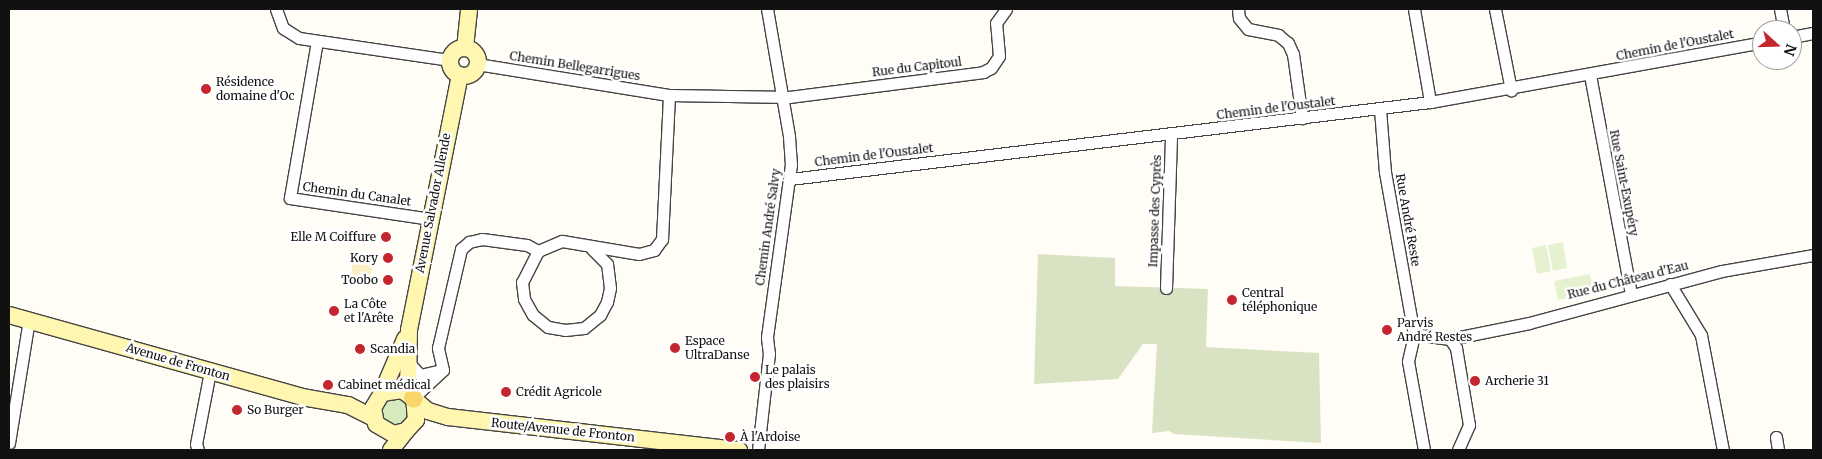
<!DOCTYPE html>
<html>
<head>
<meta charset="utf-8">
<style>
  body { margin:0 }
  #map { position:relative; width:1822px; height:459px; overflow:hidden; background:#fffdf5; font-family:Merriweather,serif }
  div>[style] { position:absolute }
  .green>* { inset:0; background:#d5ebbd }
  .round { border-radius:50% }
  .sand>* { inset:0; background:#fbeec1 }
  .cemetery>* { inset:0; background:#d9e3c4 }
  .pitch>* { inset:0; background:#e6f2cf }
  .roads { filter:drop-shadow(1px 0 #444) drop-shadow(-1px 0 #444) drop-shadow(0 1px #444) drop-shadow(0 -1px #444) }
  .street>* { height:11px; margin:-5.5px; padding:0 5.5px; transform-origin:5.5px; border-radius:5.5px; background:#fff }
  .secondary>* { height:16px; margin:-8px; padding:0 8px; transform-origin:8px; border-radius:8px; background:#fff6b0 }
  .secondary>.ring { margin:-8px; padding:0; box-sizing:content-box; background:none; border:16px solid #fff6b0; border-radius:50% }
  .primary>* { height:18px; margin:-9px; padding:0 9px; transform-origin:9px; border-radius:9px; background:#f9d66b }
  .dots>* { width:14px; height:14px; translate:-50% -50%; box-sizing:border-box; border:2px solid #fff; border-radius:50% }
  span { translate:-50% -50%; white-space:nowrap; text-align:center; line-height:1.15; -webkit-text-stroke:5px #fff; paint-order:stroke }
  .street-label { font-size:12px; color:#111 }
  .poi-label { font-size:12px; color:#111 }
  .left { translate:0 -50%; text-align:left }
  .right { translate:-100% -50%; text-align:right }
  .frame { position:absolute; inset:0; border:10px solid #111; pointer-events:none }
  .north { position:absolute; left:1752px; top:20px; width:50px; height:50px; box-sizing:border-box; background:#fff; border:1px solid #a0a0a0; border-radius:50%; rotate:110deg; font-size:14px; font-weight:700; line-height:20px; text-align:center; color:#111 }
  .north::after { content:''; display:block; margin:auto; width:18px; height:22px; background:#c4262e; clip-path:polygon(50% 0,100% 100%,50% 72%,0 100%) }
</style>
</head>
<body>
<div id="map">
  <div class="green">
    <div class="round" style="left:382px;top:398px;width:26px;height:26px"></div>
  </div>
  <div class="sand">
    <div style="clip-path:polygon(352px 263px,372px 266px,369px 286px,353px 284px)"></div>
  </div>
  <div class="cemetery">
    <div style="clip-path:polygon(1038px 254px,1115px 258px,1115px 286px,1208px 289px,1206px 347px,1319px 353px,1321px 443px,1174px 434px,1169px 431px,1152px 433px,1157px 344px,1143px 344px,1118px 379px,1034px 384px)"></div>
  </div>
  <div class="pitch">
    <div style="clip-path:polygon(1563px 242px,1567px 268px,1553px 271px,1548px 245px)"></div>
    <div style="clip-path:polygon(1546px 245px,1551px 271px,1537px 274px,1532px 248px)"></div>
    <div style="clip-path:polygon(1590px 274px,1593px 293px,1558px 300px,1554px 281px)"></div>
  </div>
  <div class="roads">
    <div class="street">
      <div style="left:276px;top:9px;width:20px;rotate:70deg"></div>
      <div style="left:283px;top:28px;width:19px;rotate:32deg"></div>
      <div style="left:299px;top:38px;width:153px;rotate:8.3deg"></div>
      <div style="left:1238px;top:9px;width:9px;rotate:84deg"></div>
      <div style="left:1239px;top:18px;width:14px;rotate:51deg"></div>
      <div style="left:1248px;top:29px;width:31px;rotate:11deg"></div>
      <div style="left:1278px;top:35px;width:13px;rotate:39deg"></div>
      <div style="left:1288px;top:43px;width:12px;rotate:66deg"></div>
      <div style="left:1293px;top:54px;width:65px;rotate:82deg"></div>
      <div style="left:1414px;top:9px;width:94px;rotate:80.2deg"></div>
      <div style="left:1495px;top:9px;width:83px;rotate:78.8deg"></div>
      <div style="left:1780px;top:9px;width:21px;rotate:79deg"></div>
      <div style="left:1792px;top:37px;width:21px;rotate:-11deg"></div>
      <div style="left:317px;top:41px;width:159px;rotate:99.8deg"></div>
      <div style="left:290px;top:198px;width:142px;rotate:8.5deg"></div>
      <div style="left:477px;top:64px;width:194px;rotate:9.2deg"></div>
      <div style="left:669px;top:95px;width:120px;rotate:1deg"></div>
      <div style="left:789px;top:97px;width:196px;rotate:-7.3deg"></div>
      <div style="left:983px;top:72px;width:9px;rotate:-27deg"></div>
      <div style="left:991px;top:68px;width:14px;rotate:-56deg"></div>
      <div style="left:999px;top:56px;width:33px;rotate:-95deg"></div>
      <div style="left:996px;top:23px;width:17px;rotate:-54deg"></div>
      <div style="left:1590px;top:75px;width:224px;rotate:79.4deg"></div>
      <div style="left:1380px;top:109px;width:63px;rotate:85.5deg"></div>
      <div style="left:1385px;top:172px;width:165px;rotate:79.9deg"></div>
      <div style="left:790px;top:179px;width:645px;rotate:-6.86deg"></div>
      <div style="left:1430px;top:102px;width:337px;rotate:-10.2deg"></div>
      <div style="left:538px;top:251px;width:35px;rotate:117deg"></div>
      <div style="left:522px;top:282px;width:17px;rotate:83deg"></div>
      <div style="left:524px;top:299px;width:18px;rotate:61deg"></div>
      <div style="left:533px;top:315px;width:19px;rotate:39deg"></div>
      <div style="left:548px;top:327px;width:17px;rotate:10deg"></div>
      <div style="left:565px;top:330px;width:19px;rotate:-6deg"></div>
      <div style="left:584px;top:328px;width:21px;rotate:-39deg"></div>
      <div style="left:600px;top:315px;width:15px;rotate:-62deg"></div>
      <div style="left:607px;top:302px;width:14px;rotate:-78deg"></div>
      <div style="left:610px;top:288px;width:24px;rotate:-97deg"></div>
      <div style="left:607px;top:264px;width:21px;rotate:-135deg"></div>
      <div style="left:1670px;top:284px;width:60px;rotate:58.7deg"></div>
      <div style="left:1701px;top:335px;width:117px;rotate:79.2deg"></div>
      <div style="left:1166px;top:288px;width:153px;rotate:-88.1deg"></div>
      <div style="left:1450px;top:339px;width:81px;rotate:-11.4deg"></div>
      <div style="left:1529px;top:323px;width:200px;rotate:-15.1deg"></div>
      <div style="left:1722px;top:271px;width:92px;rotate:-10deg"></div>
      <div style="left:409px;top:363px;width:16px;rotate:47deg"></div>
      <div style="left:420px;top:375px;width:22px;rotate:-13deg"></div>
      <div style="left:443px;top:370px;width:23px;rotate:-103deg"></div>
      <div style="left:438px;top:348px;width:102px;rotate:-76.9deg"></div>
      <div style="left:461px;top:249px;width:11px;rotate:-41deg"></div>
      <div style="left:469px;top:242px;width:13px;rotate:-13deg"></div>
      <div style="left:482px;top:239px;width:45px;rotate:7.6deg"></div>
      <div style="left:527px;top:245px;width:13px;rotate:29deg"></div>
      <div style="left:538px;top:251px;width:26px;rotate:-23deg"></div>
      <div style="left:562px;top:241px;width:78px;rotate:9.6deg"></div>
      <div style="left:639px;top:254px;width:16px;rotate:-15deg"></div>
      <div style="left:654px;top:250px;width:14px;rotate:-54deg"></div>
      <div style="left:662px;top:239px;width:144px;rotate:-87.2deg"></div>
      <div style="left:413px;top:398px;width:41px;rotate:-43deg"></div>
      <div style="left:1776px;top:437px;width:13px;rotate:81deg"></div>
      <div style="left:9px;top:443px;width:125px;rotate:-80.8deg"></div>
      <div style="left:198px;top:450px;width:6px;rotate:-108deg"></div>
      <div style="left:196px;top:444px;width:74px;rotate:-79.1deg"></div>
      <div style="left:758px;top:450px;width:97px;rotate:-83.5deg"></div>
      <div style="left:769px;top:354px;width:17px;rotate:-97deg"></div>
      <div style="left:767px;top:337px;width:174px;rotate:-82.1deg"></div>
      <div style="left:791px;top:165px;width:29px;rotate:-94deg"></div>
      <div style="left:789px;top:136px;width:129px;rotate:-99.8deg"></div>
      <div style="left:1424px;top:450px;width:90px;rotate:-100.2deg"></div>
      <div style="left:1408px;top:361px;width:28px;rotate:-77deg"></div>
      <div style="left:1414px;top:334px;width:36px;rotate:8deg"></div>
      <div style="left:1450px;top:339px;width:11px;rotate:56deg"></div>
      <div style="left:1456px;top:348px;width:78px;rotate:80.4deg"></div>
      <div style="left:1469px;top:425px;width:27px;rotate:114deg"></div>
    </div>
    <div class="secondary">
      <div style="left:465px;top:48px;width:39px;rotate:-84deg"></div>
      <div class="ring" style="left:450px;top:48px;width:12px;height:12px"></div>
      <div style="left:9px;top:315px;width:304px;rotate:15.6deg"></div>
      <div style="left:302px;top:397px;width:47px;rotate:9.9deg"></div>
      <div style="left:348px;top:405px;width:28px;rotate:27deg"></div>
      <div style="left:382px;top:393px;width:59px;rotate:-66.9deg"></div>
      <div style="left:408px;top:393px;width:63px;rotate:-89.1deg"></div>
      <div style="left:409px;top:330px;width:260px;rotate:-78.7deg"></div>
      <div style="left:413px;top:398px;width:14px;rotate:-144deg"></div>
      <div style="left:402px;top:390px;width:20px;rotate:171deg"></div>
      <div style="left:382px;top:393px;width:17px;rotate:121deg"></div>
      <div style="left:373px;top:408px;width:16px;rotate:79deg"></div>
      <div style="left:376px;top:424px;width:20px;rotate:30deg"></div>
      <div style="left:393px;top:434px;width:13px;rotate:-13deg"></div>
      <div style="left:406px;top:431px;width:15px;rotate:-48deg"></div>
      <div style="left:416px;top:420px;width:21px;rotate:-95deg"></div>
      <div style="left:414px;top:399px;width:18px;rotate:41deg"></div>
      <div style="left:428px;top:411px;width:21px;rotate:17deg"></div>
      <div style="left:448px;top:417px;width:293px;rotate:6.5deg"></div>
      <div style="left:391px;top:450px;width:24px;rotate:-52deg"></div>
    </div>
    <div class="primary">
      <div style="left:413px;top:398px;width:1px;rotate:45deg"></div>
    </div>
  </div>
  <div class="dots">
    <div style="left:206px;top:89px;background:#c4262e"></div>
    <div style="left:386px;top:237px;background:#c4262e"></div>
    <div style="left:388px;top:258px;background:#c4262e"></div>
    <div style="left:388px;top:280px;background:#c4262e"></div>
    <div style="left:1232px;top:300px;background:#c4262e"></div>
    <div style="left:334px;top:311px;background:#c4262e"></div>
    <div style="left:1387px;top:330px;background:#c4262e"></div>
    <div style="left:675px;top:348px;background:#c4262e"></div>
    <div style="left:360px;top:349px;background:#c4262e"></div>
    <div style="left:755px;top:377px;background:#c4262e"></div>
    <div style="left:1475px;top:381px;background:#c4262e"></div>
    <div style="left:328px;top:385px;background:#c4262e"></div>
    <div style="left:506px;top:392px;background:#c4262e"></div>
    <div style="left:237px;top:410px;background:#c4262e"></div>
    <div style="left:730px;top:437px;background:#c4262e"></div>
  </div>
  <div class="street-label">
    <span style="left:1675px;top:45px;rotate:-11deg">Chemin de l'Oustalet</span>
    <span style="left:575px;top:66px;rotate:9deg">Chemin Bellegarrigues</span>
    <span style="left:917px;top:67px;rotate:-7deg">Rue du Capitoul</span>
    <span style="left:1276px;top:108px;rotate:-7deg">Chemin de l'Oustalet</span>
    <span style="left:874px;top:155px;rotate:-7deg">Chemin de l'Oustalet</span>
    <span style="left:1624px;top:183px;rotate:79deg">Rue Saint-Exupéry</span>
    <span style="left:357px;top:194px;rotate:8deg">Chemin du Canalet</span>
    <span style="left:433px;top:203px;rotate:-79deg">Avenue Salvador Allende</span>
    <span style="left:1155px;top:211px;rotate:-88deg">Impasse des Cyprès</span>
    <span style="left:1408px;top:220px;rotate:80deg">Rue André Reste</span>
    <span style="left:768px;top:227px;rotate:-82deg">Chemin André Salvy</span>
    <span style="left:1628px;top:280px;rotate:-14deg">Rue du Château d'Eau</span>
    <span style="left:178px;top:362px;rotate:16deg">Avenue de Fronton</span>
    <span style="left:563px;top:430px;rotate:6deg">Route/Avenue de Fronton</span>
  </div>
  <div class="poi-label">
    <span class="left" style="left:216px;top:89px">Résidence<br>domaine d'Oc</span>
    <span class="right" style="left:376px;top:237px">Elle M Coiffure</span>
    <span class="right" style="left:378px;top:258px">Kory</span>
    <span class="right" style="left:378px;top:280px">Toobo</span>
    <span class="left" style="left:1242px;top:300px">Central<br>téléphonique</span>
    <span class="left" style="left:344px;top:311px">La Côte<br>et l'Arête</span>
    <span class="left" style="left:1397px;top:330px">Parvis<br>André Restes</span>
    <span class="left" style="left:685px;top:348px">Espace<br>UltraDanse</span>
    <span class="left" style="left:370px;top:349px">Scandia</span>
    <span class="left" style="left:765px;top:377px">Le palais<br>des plaisirs</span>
    <span class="left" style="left:1485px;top:381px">Archerie 31</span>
    <span class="left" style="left:338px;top:385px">Cabinet médical</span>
    <span class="left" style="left:516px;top:392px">Crédit Agricole</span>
    <span class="left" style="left:247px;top:410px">So Burger</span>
    <span class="left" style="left:740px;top:437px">À l'Ardoise</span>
  </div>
  <div class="frame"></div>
  <div class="north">N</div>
</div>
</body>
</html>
